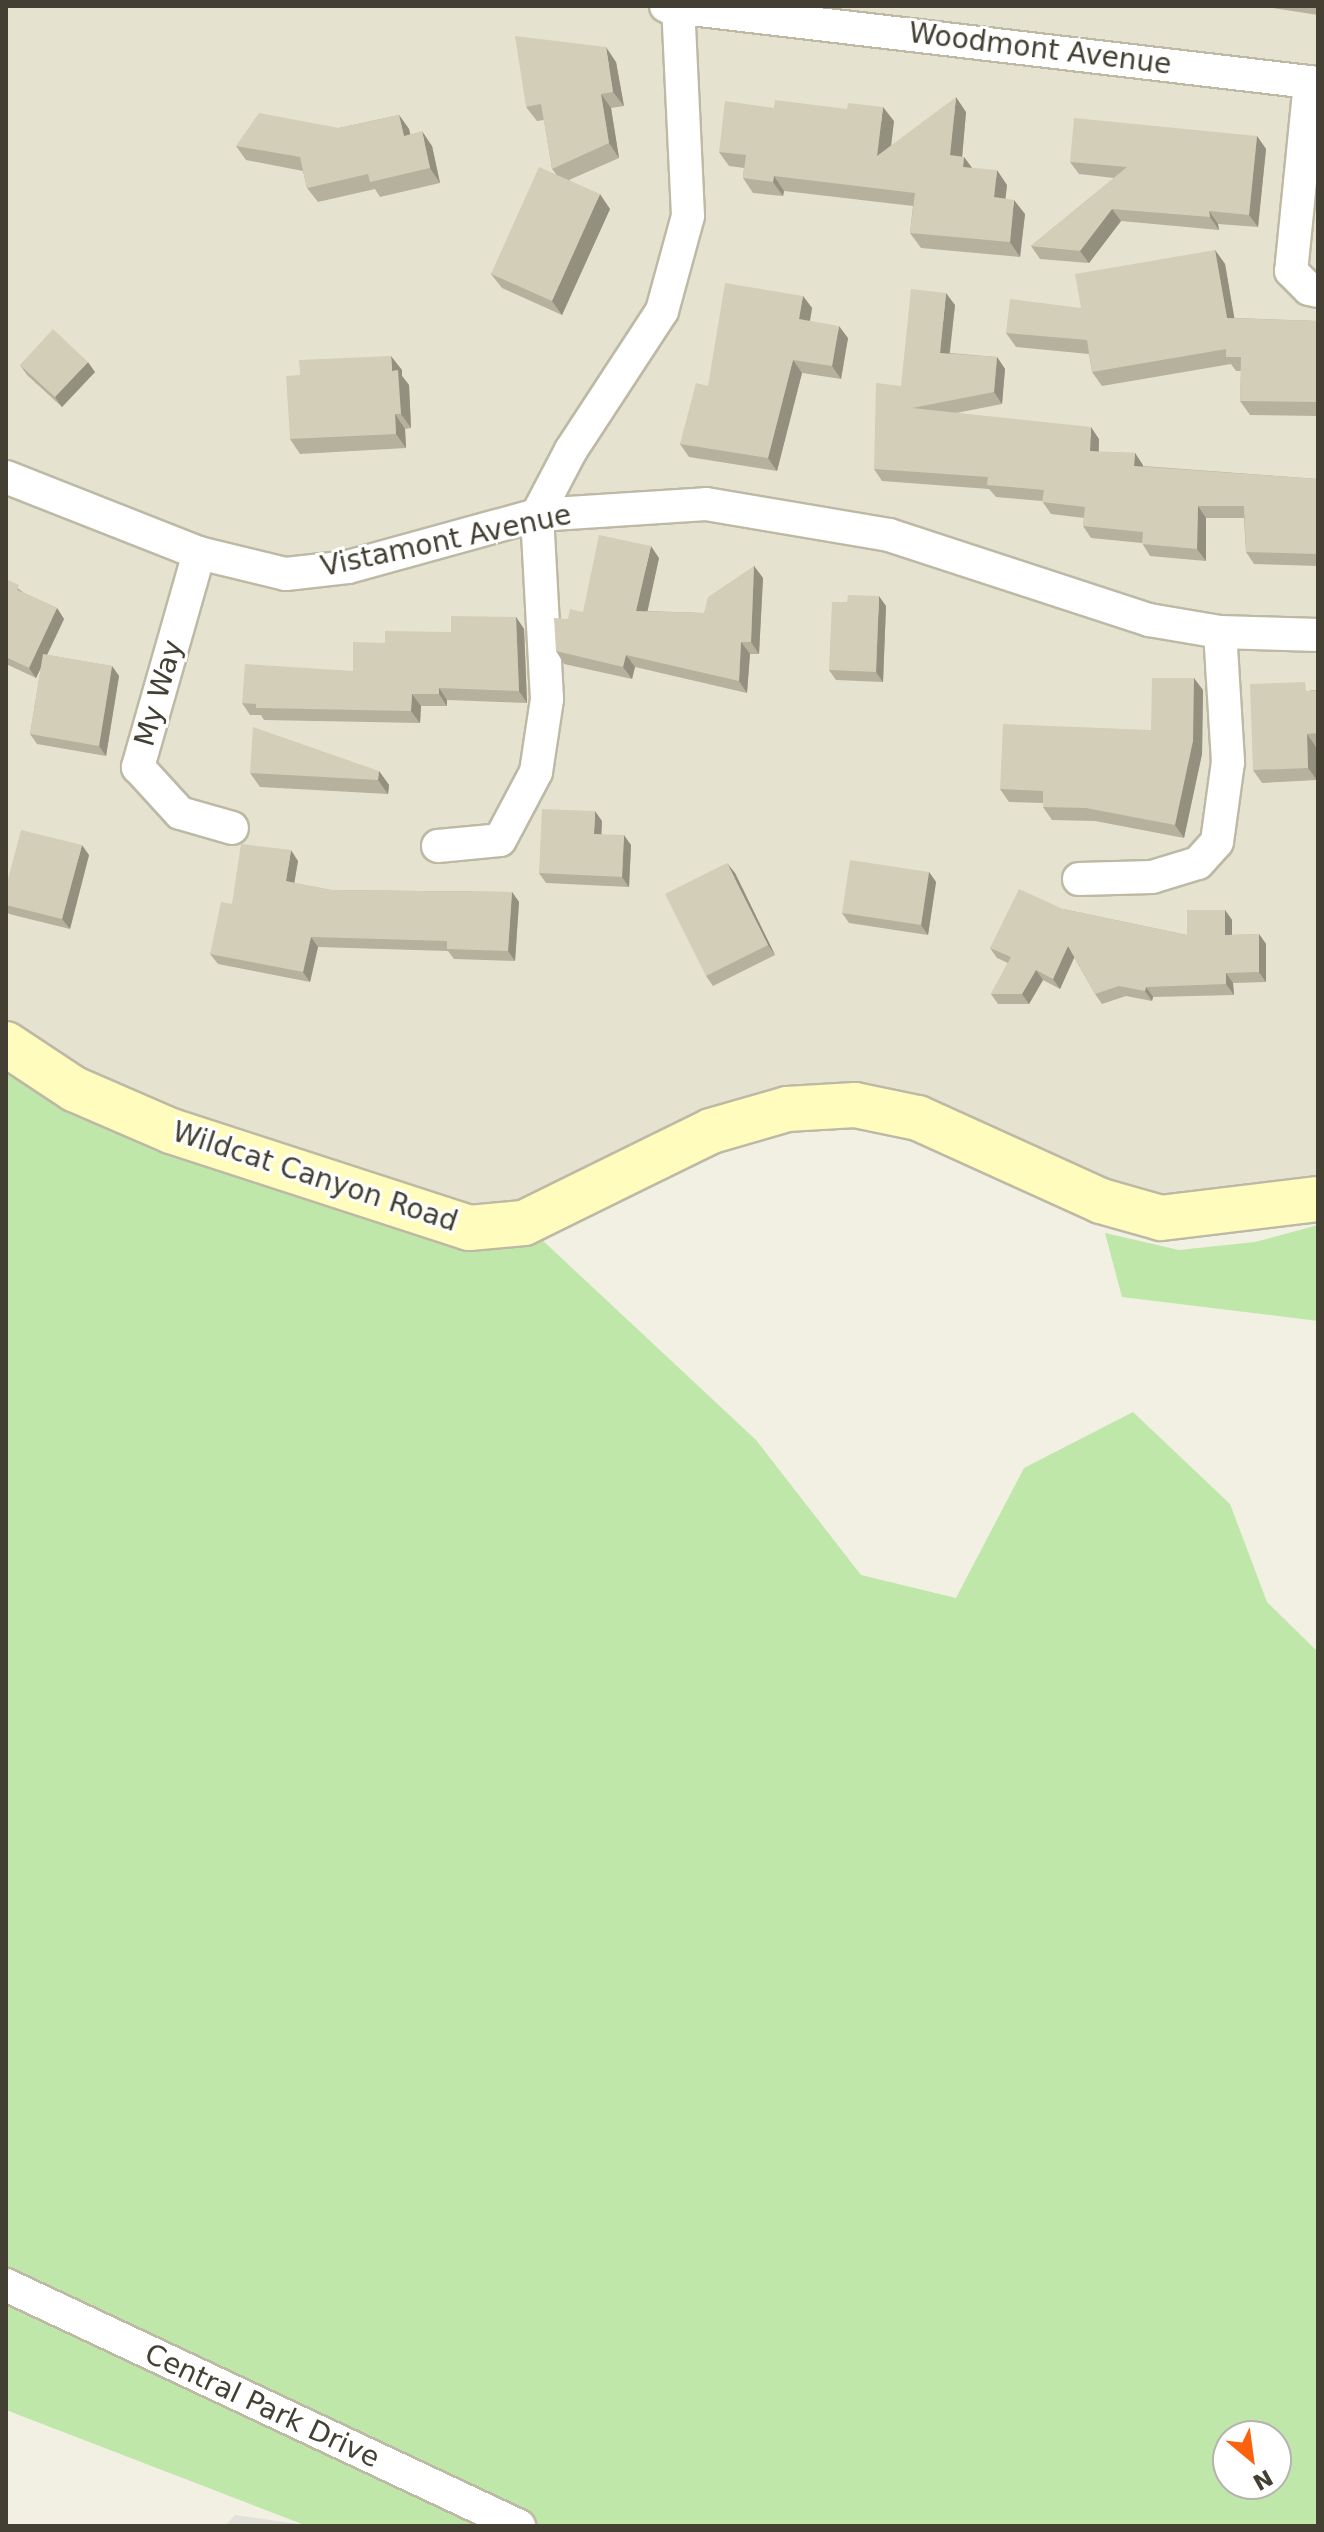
<!DOCTYPE html>
<html>
<head>
<meta charset="utf-8">
<style>
  body { margin:0 }
  #map { position:relative; width:1324px; height:2532px; overflow:hidden; background:#f1f0e2; font-family:"DejaVu Sans",sans-serif }
  div>[style] { position:absolute }
  .residential>* { inset:0; background:#e5e3d0 }
  .green>* { inset:0; background:#bfe7aa }
  .parking>* { inset:0; background:#e1e0db }
  .roads { filter:drop-shadow(2px 0 #bdb9a5) drop-shadow(-2px 0 #bdb9a5) drop-shadow(0 2px #bdb9a5) drop-shadow(0 -2px #bdb9a5) }
  .street>* { height:32px; margin:-16px; padding:0 16px; transform-origin:16px; border-radius:16px; background:#fff }
  .secondary>* { height:44px; margin:-22px; padding:0 22px; transform-origin:22px; border-radius:22px; background:#fffcbe }
  .wall>* { inset:0; background:#b5b19d }
  .shaded-wall>* { inset:0; background:#949080 }
  .building>* { inset:0; background:#d3ceb7 }
  span { translate:-50% -50%; white-space:nowrap; text-align:center; line-height:1.15; -webkit-text-stroke:6px #fff; paint-order:stroke }
  .street-label { font-size:28px; color:#434033 }
  .frame { position:absolute; inset:0; border:8px solid #434033; pointer-events:none }
  .north { position:absolute; left:1212px; top:2420px; width:80px; height:80px; box-sizing:border-box; background:#fff; border:2px solid #b4b3ad; border-radius:50%; rotate:151deg; font-size:22px; font-weight:700; line-height:32px; text-align:center; color:#434033 }
  .north::after { content:''; display:block; margin:auto; width:28px; height:36px; background:#fc620e; clip-path:polygon(50% 0,100% 100%,50% 72%,0 100%) }
</style>
</head>
<body>
<div id="map">
  <div class="residential">
    <div style="clip-path:polygon(6px 6px,1318px 6px,1318px 1178px,1161px 1218px,868px 1097px,572px 1202px,403px 1210px,6px 1040px)"></div>
  </div>
  <div class="green">
    <div style="clip-path:polygon(evenodd,6px 1044px,74px 1089px,524px 1223px,756px 1440px,861px 1575px,956px 1598px,1024px 1468px,1133px 1412px,1230px 1504px,1267px 1602px,1318px 1652px,1318px 2526px,307px 2526px,6px 2410px,6px 1044px,1228px 2436px,1276px 2436px,1276px 2484px,1228px 2484px,1228px 2436px)"></div>
    <div style="clip-path:polygon(1318px 1225px,1318px 1321px,1122px 1297px,1105px 1233px,1179px 1250px,1255px 1242px)"></div>
  </div>
  <div class="parking">
    <div style="clip-path:polygon(235px 2515px,312px 2526px,225px 2526px)"></div>
  </div>
  <div class="roads">
    <div class="street">
      <div style="left:666px;top:6px;width:657px;rotate:6.74deg"></div>
      <div style="left:1310px;top:82px;width:190px;rotate:95.7deg"></div>
      <div style="left:1291px;top:271px;width:25px;rotate:45deg"></div>
      <div style="left:1309px;top:289px;width:9px;rotate:13deg"></div>
      <div style="left:6px;top:477px;width:207px;rotate:21.5deg"></div>
      <div style="left:199px;top:553px;width:89px;rotate:13.6deg"></div>
      <div style="left:286px;top:574px;width:62px;rotate:-6.4deg"></div>
      <div style="left:348px;top:567px;width:196px;rotate:-15.4deg"></div>
      <div style="left:537px;top:515px;width:169px;rotate:-3.7deg"></div>
      <div style="left:706px;top:504px;width:186px;rotate:9.6deg"></div>
      <div style="left:889px;top:535px;width:274px;rotate:18.1deg"></div>
      <div style="left:1149px;top:620px;width:72px;rotate:9.6deg"></div>
      <div style="left:1220px;top:632px;width:98px;rotate:1.8deg"></div>
      <div style="left:199px;top:553px;width:223px;rotate:105.9deg"></div>
      <div style="left:138px;top:767px;width:62px;rotate:47.6deg"></div>
      <div style="left:180px;top:813px;width:54px;rotate:16.1deg"></div>
      <div style="left:438px;top:846px;width:62px;rotate:-5.5deg"></div>
      <div style="left:500px;top:840px;width:77px;rotate:-62.1deg"></div>
      <div style="left:536px;top:772px;width:74px;rotate:-81.4deg"></div>
      <div style="left:547px;top:699px;width:184px;rotate:-93.1deg"></div>
      <div style="left:537px;top:515px;width:73px;rotate:-62.4deg"></div>
      <div style="left:571px;top:450px;width:166px;rotate:-56.8deg"></div>
      <div style="left:662px;top:311px;width:98px;rotate:-74.7deg"></div>
      <div style="left:688px;top:216px;width:210px;rotate:-92.7deg"></div>
      <div style="left:1079px;top:879px;width:73px;rotate:-1.6deg"></div>
      <div style="left:1152px;top:877px;width:48px;rotate:-16.9deg"></div>
      <div style="left:1198px;top:863px;width:28px;rotate:-48deg"></div>
      <div style="left:1217px;top:842px;width:81px;rotate:-82.2deg"></div>
      <div style="left:1228px;top:762px;width:130px;rotate:-93.5deg"></div>
      <div style="left:6px;top:2285px;width:567px;rotate:25.16deg"></div>
    </div>
    <div class="secondary">
      <div style="left:6px;top:1044px;width:82px;rotate:33.5deg"></div>
      <div style="left:74px;top:1089px;width:106px;rotate:23.4deg"></div>
      <div style="left:171px;top:1131px;width:313px;rotate:18deg"></div>
      <div style="left:469px;top:1228px;width:55px;rotate:-5.2deg"></div>
      <div style="left:524px;top:1223px;width:208px;rotate:-26.2deg"></div>
      <div style="left:711px;top:1131px;width:79px;rotate:-16.1deg"></div>
      <div style="left:787px;top:1109px;width:68px;rotate:-3.4deg"></div>
      <div style="left:855px;top:1105px;width:64px;rotate:11.7deg"></div>
      <div style="left:918px;top:1118px;width:201px;rotate:24.4deg"></div>
      <div style="left:1101px;top:1201px;width:62px;rotate:15.8deg"></div>
      <div style="left:1161px;top:1218px;width:158px;rotate:-6.9deg"></div>
    </div>
  </div>
  <div class="wall">
    <div style="clip-path:polygon(1260px 6px,1318px 6px,1318px 15px)"></div>
    <div style="clip-path:polygon(616px 62px,624px 106px,611px 108px,619px 158px,569px 180px,610px 209px,562px 315px,502px 288px,491px 274px,556px 174px,552px 169px,544px 120px,537px 121px,526px 107px)"></div>
    <div style="clip-path:polygon(966px 112px,962px 157px,964px 157px,972px 168px,1007px 185px,1005px 199px,1025px 214px,1020px 257px,921px 248px,910px 233px,913px 206px,784px 191px,783px 196px,753px 193px,743px 178px,744px 168px,729px 166px,719px 152px,894px 121px,891px 146px)"></div>
    <div style="clip-path:polygon(399px 115px,409px 129px,410px 134px,432px 146px,440px 183px,380px 197px,375px 189px,318px 202px,307px 188px,303px 171px,246px 160px,236px 146px,339px 128px)"></div>
    <div style="clip-path:polygon(1257px 136px,1266px 149px,1258px 227px,1218px 224px,1219px 230px,1121px 221px,1089px 263px,1040px 259px,1031px 246px,1114px 178px,1079px 174px,1070px 162px)"></div>
    <div style="clip-path:polygon(1215px 250px,1225px 264px,1234px 318px,1318px 321px,1318px 416px,1250px 415px,1240px 401px,1241px 371px,1236px 371px,1231px 364px,1102px 386px,1092px 372px,1089px 354px,1016px 347px,1006px 333px,1081px 308px)"></div>
    <div style="clip-path:polygon(803px 296px,812px 308px,810px 321px,848px 338px,841px 379px,802px 373px,777px 471px,689px 457px,680px 444px,708px 386px)"></div>
    <div style="clip-path:polygon(955px 305px,950px 353px,997px 357px,1005px 369px,1002px 404px,956px 413px,1099px 439px,1099px 452px,1135px 453px,1143px 466px,1318px 479px,1318px 566px,1254px 564px,1246px 552px,1244px 518px,1206px 518px,1206px 561px,1150px 556px,1142px 543px,1091px 538px,1083px 526px,1084px 518px,1051px 514px,1042px 501px,996px 497px,989px 489px,882px 481px,874px 469px,901px 386px)"></div>
    <div style="clip-path:polygon(20px 365px,95px 372px,62px 407px,27px 375px)"></div>
    <div style="clip-path:polygon(402px 370px,402px 376px,409px 385px,411px 428px,405px 429px,406px 448px,300px 454px,290px 439px)"></div>
    <div style="clip-path:polygon(659px 558px,647px 611px,704px 613px,754px 566px,763px 578px,759px 654px,750px 654px,747px 693px,635px 667px,632px 679px,564px 664px,556px 651px,568px 619px,583px 612px)"></div>
    <div style="clip-path:polygon(6px 579px,24px 593px,57px 608px,64px 619px,47px 655px,112px 666px,119px 676px,106px 756px,37px 744px,30px 734px,41px 668px,36px 678px,6px 664px)"></div>
    <div style="clip-path:polygon(886px 606px,883px 682px,836px 680px,829px 670px)"></div>
    <div style="clip-path:polygon(516px 617px,524px 629px,527px 703px,447px 700px,447px 706px,421px 706px,420px 723px,264px 720px,261px 715px,250px 715px,242px 703px,353px 671px,385px 643px,451px 632px)"></div>
    <div style="clip-path:polygon(1203px 690px,1202px 754px,1184px 838px,1095px 821px,1052px 820px,1043px 807px,1043px 803px,1009px 802px,1000px 789px,1151px 730px)"></div>
    <div style="clip-path:polygon(1311px 690px,1318px 690px,1318px 746px,1316px 747px,1317px 780px,1262px 783px,1253px 770px)"></div>
    <div style="clip-path:polygon(379px 771px,389px 785px,388px 794px,260px 787px,250px 773px)"></div>
    <div style="clip-path:polygon(602px 821px,601px 834px,631px 845px,629px 887px,546px 883px,539px 873px)"></div>
    <div style="clip-path:polygon(89px 855px,70px 929px,9px 914px,6px 910px,6px 887px)"></div>
    <div style="clip-path:polygon(298px 861px,294px 883px,331px 890px,512px 892px,519px 902px,515px 961px,454px 959px,448px 951px,318px 947px,310px 982px,218px 964px,210px 954px,232px 904px)"></div>
    <div style="clip-path:polygon(929px 872px,936px 882px,928px 935px,849px 923px,842px 913px)"></div>
    <div style="clip-path:polygon(735px 873px,775px 955px,713px 986px,706px 976px)"></div>
    <div style="clip-path:polygon(1063px 909px,1187px 935px,1225px 910px,1232px 920px,1232px 935px,1259px 934px,1266px 944px,1266px 982px,1233px 983px,1234px 995px,1153px 997px,1152px 1001px,1126px 996px,1102px 1004px,1095px 994px,1074px 957px,1060px 989px,1043px 980px,1029px 1004px,998px 1004px,991px 994px,1008px 963px,997px 958px,990px 948px)"></div>
  </div>
  <div class="shaded-wall">
    <div style="clip-path:polygon(606px 47px,616px 62px,624px 106px,613px 92px)"></div>
    <div style="clip-path:polygon(601px 94px,611px 108px,619px 158px,609px 143px)"></div>
    <div style="clip-path:polygon(956px 97px,966px 112px,961px 170px,950px 155px)"></div>
    <div style="clip-path:polygon(883px 107px,894px 121px,888px 170px,877px 156px)"></div>
    <div style="clip-path:polygon(399px 115px,409px 129px,414px 150px,404px 136px)"></div>
    <div style="clip-path:polygon(422px 131px,432px 146px,440px 183px,430px 168px)"></div>
    <div style="clip-path:polygon(1257px 136px,1266px 149px,1258px 227px,1249px 215px)"></div>
    <div style="clip-path:polygon(964px 157px,975px 172px,963px 167px)"></div>
    <div style="clip-path:polygon(997px 170px,1007px 185px,1004px 212px,994px 197px)"></div>
    <div style="clip-path:polygon(774px 176px,784px 191px,783px 196px,773px 182px)"></div>
    <div style="clip-path:polygon(600px 194px,610px 209px,562px 315px,552px 301px)"></div>
    <div style="clip-path:polygon(1014px 200px,1025px 214px,1020px 257px,1010px 242px)"></div>
    <div style="clip-path:polygon(1112px 209px,1121px 221px,1089px 263px,1080px 251px)"></div>
    <div style="clip-path:polygon(1209px 211px,1218px 224px,1219px 230px,1210px 217px)"></div>
    <div style="clip-path:polygon(1215px 250px,1225px 264px,1237px 333px,1227px 318px)"></div>
    <div style="clip-path:polygon(946px 293px,955px 305px,948px 365px,940px 353px)"></div>
    <div style="clip-path:polygon(803px 296px,812px 308px,808px 332px,799px 319px)"></div>
    <div style="clip-path:polygon(839px 326px,848px 338px,841px 379px,832px 366px)"></div>
    <div style="clip-path:polygon(391px 356px,402px 370px,402px 376px,409px 385px,411px 428px,401px 414px,392px 371px)"></div>
    <div style="clip-path:polygon(997px 357px,1005px 369px,1002px 404px,994px 392px)"></div>
    <div style="clip-path:polygon(793px 360px,802px 373px,777px 471px,768px 458px)"></div>
    <div style="clip-path:polygon(88px 362px,95px 372px,62px 407px,55px 397px)"></div>
    <div style="clip-path:polygon(395px 414px,405px 429px,406px 448px,396px 434px)"></div>
    <div style="clip-path:polygon(1091px 427px,1099px 439px,1098px 463px,1090px 451px)"></div>
    <div style="clip-path:polygon(1135px 453px,1143px 465px,1142px 478px,1134px 466px)"></div>
    <div style="clip-path:polygon(1198px 506px,1206px 518px,1206px 561px,1197px 549px)"></div>
    <div style="clip-path:polygon(651px 546px,659px 558px,645px 623px,636px 611px)"></div>
    <div style="clip-path:polygon(754px 566px,763px 578px,759px 654px,751px 642px)"></div>
    <div style="clip-path:polygon(879px 596px,886px 606px,883px 682px,876px 672px)"></div>
    <div style="clip-path:polygon(57px 608px,64px 619px,36px 678px,29px 668px)"></div>
    <div style="clip-path:polygon(516px 617px,524px 629px,527px 703px,519px 691px)"></div>
    <div style="clip-path:polygon(741px 642px,750px 654px,747px 693px,739px 681px)"></div>
    <div style="clip-path:polygon(626px 655px,635px 667px,632px 679px,623px 667px)"></div>
    <div style="clip-path:polygon(112px 666px,119px 676px,106px 756px,99px 746px)"></div>
    <div style="clip-path:polygon(1194px 678px,1203px 690px,1202px 754px,1184px 838px,1175px 825px)"></div>
    <div style="clip-path:polygon(439px 688px,447px 700px,447px 706px,439px 694px)"></div>
    <div style="clip-path:polygon(412px 694px,421px 706px,420px 723px,411px 711px)"></div>
    <div style="clip-path:polygon(1307px 734px,1316px 747px,1317px 780px,1308px 768px)"></div>
    <div style="clip-path:polygon(379px 771px,389px 785px,388px 794px,378px 780px)"></div>
    <div style="clip-path:polygon(595px 811px,602px 821px,601px 844px,594px 834px)"></div>
    <div style="clip-path:polygon(624px 835px,631px 845px,629px 887px,622px 877px)"></div>
    <div style="clip-path:polygon(82px 845px,89px 855px,70px 929px,62px 919px)"></div>
    <div style="clip-path:polygon(291px 850px,298px 861px,293px 891px,286px 881px)"></div>
    <div style="clip-path:polygon(727px 863px,735px 873px,775px 955px,768px 945px)"></div>
    <div style="clip-path:polygon(929px 872px,936px 882px,928px 935px,921px 925px)"></div>
    <div style="clip-path:polygon(512px 892px,519px 902px,515px 961px,508px 951px)"></div>
    <div style="clip-path:polygon(1225px 910px,1232px 920px,1232px 945px,1225px 935px)"></div>
    <div style="clip-path:polygon(1259px 934px,1266px 944px,1266px 982px,1259px 972px)"></div>
    <div style="clip-path:polygon(311px 937px,318px 947px,310px 982px,303px 972px)"></div>
    <div style="clip-path:polygon(1068px 946px,1075px 956px,1060px 989px,1053px 979px)"></div>
    <div style="clip-path:polygon(1036px 970px,1043px 980px,1029px 1004px,1022px 994px)"></div>
    <div style="clip-path:polygon(1226px 973px,1233px 983px,1234px 995px,1226px 984px)"></div>
    <div style="clip-path:polygon(1146px 987px,1153px 997px,1152px 1001px,1145px 991px)"></div>
  </div>
  <div class="building">
    <div style="clip-path:polygon(515px 36px,606px 47px,613px 92px,601px 94px,609px 143px,552px 169px,541px 104px,526px 107px)"></div>
    <div style="clip-path:polygon(956px 97px,950px 155px,964px 157px,963px 167px,997px 170px,994px 197px,1014px 200px,1010px 242px,910px 233px,915px 193px,774px 176px,773px 182px,743px 178px,746px 155px,719px 152px,725px 101px,774px 108px,775px 100px,847px 109px,848px 103px,883px 107px,877px 156px)"></div>
    <div style="clip-path:polygon(259px 113px,339px 128px,399px 115px,404px 136px,422px 131px,430px 168px,370px 182px,368px 174px,307px 188px,300px 157px,236px 146px)"></div>
    <div style="clip-path:polygon(1074px 118px,1257px 136px,1249px 215px,1209px 211px,1210px 217px,1112px 209px,1080px 251px,1031px 246px,1127px 167px,1070px 162px)"></div>
    <div style="clip-path:polygon(539px 167px,600px 194px,552px 301px,491px 274px)"></div>
    <div style="clip-path:polygon(1215px 250px,1227px 318px,1318px 321px,1318px 402px,1240px 401px,1241px 357px,1226px 357px,1226px 349px,1092px 372px,1087px 340px,1006px 333px,1010px 299px,1081px 308px,1075px 274px)"></div>
    <div style="clip-path:polygon(725px 283px,803px 296px,799px 319px,839px 326px,832px 366px,793px 360px,768px 458px,680px 444px,696px 383px,708px 386px)"></div>
    <div style="clip-path:polygon(911px 289px,946px 293px,940px 353px,997px 357px,994px 392px,912px 408px,1091px 427px,1090px 451px,1135px 453px,1134px 466px,1318px 479px,1318px 554px,1246px 552px,1244px 506px,1198px 506px,1197px 549px,1142px 544px,1143px 532px,1083px 526px,1085px 507px,1042px 502px,1044px 490px,987px 485px,988px 477px,874px 469px,876px 383px,901px 386px)"></div>
    <div style="clip-path:polygon(53px 329px,88px 362px,55px 397px,20px 365px)"></div>
    <div style="clip-path:polygon(391px 356px,392px 371px,398px 370px,401px 414px,395px 414px,396px 434px,290px 439px,286px 376px,300px 375px,299px 360px)"></div>
    <div style="clip-path:polygon(599px 535px,651px 546px,636px 611px,704px 613px,708px 597px,754px 566px,751px 642px,741px 642px,739px 681px,626px 655px,623px 667px,556px 651px,554px 618px,568px 619px,570px 609px,583px 612px)"></div>
    <div style="clip-path:polygon(6px 579px,19px 585px,17px 590px,57px 608px,29px 668px,6px 657px)"></div>
    <div style="clip-path:polygon(848px 595px,879px 596px,876px 672px,829px 670px,832px 602px,847px 602px)"></div>
    <div style="clip-path:polygon(451px 616px,516px 617px,519px 691px,439px 688px,439px 694px,412px 694px,411px 711px,256px 708px,256px 704px,242px 703px,245px 664px,353px 671px,353px 642px,385px 643px,385px 631px,451px 632px)"></div>
    <div style="clip-path:polygon(43px 654px,112px 666px,99px 746px,30px 734px)"></div>
    <div style="clip-path:polygon(1152px 678px,1194px 678px,1193px 741px,1175px 825px,1086px 808px,1043px 807px,1043px 791px,1000px 789px,1003px 724px,1151px 730px)"></div>
    <div style="clip-path:polygon(1305px 682px,1306px 691px,1318px 690px,1318px 733px,1307px 734px,1308px 768px,1253px 770px,1250px 684px)"></div>
    <div style="clip-path:polygon(253px 727px,379px 771px,378px 780px,250px 773px)"></div>
    <div style="clip-path:polygon(542px 809px,595px 811px,594px 834px,624px 835px,622px 877px,539px 873px)"></div>
    <div style="clip-path:polygon(21px 830px,82px 845px,62px 919px,6px 905px,6px 887px)"></div>
    <div style="clip-path:polygon(241px 844px,291px 850px,286px 881px,331px 890px,512px 892px,508px 951px,447px 949px,447px 941px,311px 937px,303px 972px,210px 954px,221px 902px,232px 904px)"></div>
    <div style="clip-path:polygon(850px 860px,929px 872px,921px 925px,842px 913px)"></div>
    <div style="clip-path:polygon(727px 863px,768px 945px,706px 976px,665px 894px)"></div>
    <div style="clip-path:polygon(1019px 889px,1063px 909px,1187px 935px,1187px 910px,1225px 910px,1225px 935px,1259px 934px,1259px 972px,1226px 973px,1226px 984px,1146px 987px,1145px 991px,1119px 986px,1095px 994px,1068px 946px,1053px 979px,1036px 970px,1022px 994px,991px 994px,1011px 957px,990px 948px)"></div>
  </div>
  <div class="street-label">
    <span style="left:1040px;top:49px;rotate:7deg">Woodmont Avenue</span>
    <span style="left:446px;top:541px;rotate:-12deg">Vistamont Avenue</span>
    <span style="left:159px;top:693px;rotate:-74deg">My Way</span>
    <span style="left:315px;top:1177px;rotate:18deg">Wildcat Canyon Road</span>
    <span style="left:262px;top:2406px;rotate:25deg">Central Park Drive</span>
  </div>
  <div class="frame"></div>
  <div class="north">N</div>
</div>
</body>
</html>
